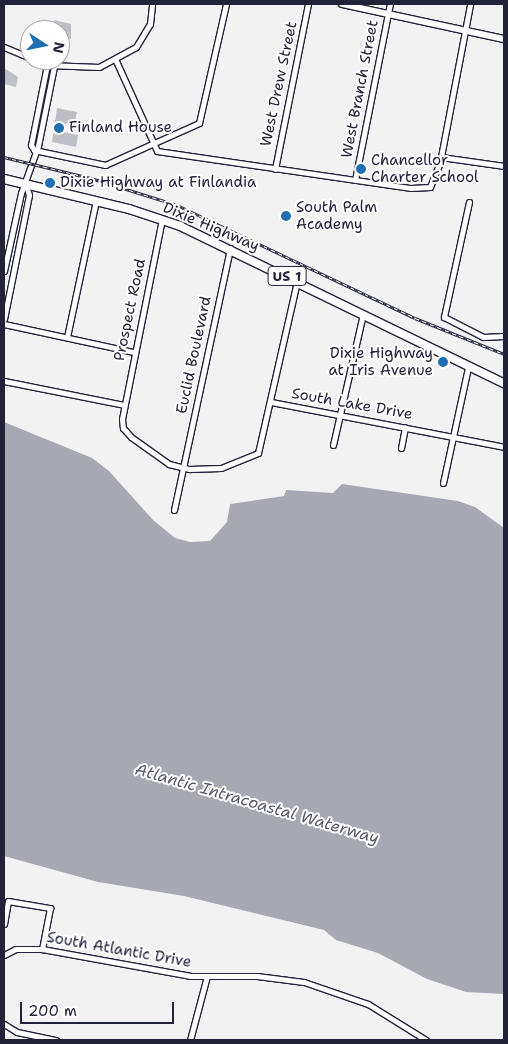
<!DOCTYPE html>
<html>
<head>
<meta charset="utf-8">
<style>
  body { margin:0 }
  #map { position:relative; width:508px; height:1044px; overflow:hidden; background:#f2f2f3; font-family:"Shantell Sans",sans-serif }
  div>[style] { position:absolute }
  .water>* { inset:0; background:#a8a8b2 }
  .building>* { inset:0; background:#bebec6 }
  .roads { filter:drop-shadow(1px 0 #22223b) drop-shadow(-1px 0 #22223b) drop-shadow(0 1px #22223b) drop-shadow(0 -1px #22223b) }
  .minor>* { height:5px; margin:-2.5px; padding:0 2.5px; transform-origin:2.5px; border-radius:2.5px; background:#fff }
  .tertiary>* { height:6px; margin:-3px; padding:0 3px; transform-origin:3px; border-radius:3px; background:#fff }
  .primary>* { height:8px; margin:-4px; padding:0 4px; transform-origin:4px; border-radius:4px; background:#fff }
  .rail>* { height:3px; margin-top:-1.5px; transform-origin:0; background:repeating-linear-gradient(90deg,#fff 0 4px,#22223b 0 8px); box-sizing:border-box; border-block:1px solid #22223b }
  .dots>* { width:14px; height:14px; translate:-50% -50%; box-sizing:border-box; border:2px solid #fff; border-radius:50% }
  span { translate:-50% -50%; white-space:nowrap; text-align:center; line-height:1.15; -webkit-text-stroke:4px #fff; paint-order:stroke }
  .shield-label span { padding:1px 4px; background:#fff; border:1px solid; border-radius:4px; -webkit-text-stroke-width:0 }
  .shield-label { font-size:14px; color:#22223b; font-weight:700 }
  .street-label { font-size:15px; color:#22223b }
  .poi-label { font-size:15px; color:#22223b }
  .left { translate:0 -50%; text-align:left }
  .right { translate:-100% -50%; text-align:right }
  .water-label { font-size:16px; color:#58586b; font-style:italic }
  .frame { position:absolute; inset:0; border:5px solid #22223b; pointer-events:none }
  .north { position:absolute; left:20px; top:20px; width:50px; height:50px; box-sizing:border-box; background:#fff; border:1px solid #a7a7b1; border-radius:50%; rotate:101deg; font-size:14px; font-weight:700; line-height:20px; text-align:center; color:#22223b }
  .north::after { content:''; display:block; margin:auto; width:18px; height:22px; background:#1f6fb2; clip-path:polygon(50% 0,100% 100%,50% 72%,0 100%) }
  .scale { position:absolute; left:20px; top:1002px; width:154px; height:22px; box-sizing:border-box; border:2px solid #22223b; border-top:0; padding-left:6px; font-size:15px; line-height:18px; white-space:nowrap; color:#22223b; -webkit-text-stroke:4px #fff; paint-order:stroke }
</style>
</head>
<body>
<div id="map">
  <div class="water">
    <div style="clip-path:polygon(4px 422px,92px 458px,109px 471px,153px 520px,175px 538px,190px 542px,210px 541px,227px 522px,230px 504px,284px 496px,286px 490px,333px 493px,342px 484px,458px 501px,475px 507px,504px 528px,504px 994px,466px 992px,427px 979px,378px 953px,336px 940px,324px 930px,184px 896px,98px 882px,4px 856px)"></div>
  </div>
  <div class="building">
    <div style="clip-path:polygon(54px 20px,71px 24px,71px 39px,60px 36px,60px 30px,46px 30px,46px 25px,53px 27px)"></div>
    <div style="clip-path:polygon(4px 68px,18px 77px,16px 87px,4px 84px)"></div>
    <div style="clip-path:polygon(57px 108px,77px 112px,74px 125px,66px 123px,64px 132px,78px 135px,76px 147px,52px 142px)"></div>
  </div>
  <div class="roads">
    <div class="minor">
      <div style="left:4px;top:47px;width:47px;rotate:22.7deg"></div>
      <div style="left:47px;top:65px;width:52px;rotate:2.2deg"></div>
      <div style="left:99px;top:67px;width:42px;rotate:-28.4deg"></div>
      <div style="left:136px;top:47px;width:27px;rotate:-59deg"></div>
      <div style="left:150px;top:24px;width:20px;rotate:-84deg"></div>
      <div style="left:116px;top:61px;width:99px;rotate:65.5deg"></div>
      <div style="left:157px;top:151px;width:257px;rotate:8.3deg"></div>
      <div style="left:411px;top:188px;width:19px;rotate:-3deg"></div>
      <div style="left:430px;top:187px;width:27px;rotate:-68deg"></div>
      <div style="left:440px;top:162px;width:161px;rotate:-79.2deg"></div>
      <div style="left:34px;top:150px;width:73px;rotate:11.9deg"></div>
      <div style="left:105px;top:165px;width:103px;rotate:-24.1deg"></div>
      <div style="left:199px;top:123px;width:122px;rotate:-77.2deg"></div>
      <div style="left:34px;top:150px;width:6px;rotate:-121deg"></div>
      <div style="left:31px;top:145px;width:82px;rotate:-78.7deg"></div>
      <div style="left:441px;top:157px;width:64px;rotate:8.1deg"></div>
      <div style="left:275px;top:169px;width:168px;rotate:-78.7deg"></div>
      <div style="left:355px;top:180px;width:179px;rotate:-78.8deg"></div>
      <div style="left:469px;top:202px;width:118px;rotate:102.3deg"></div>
      <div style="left:444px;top:317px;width:44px;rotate:27.1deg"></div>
      <div style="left:483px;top:337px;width:21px;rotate:-3deg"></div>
      <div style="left:162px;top:219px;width:204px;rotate:101.3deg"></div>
      <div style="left:122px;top:419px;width:9px;rotate:84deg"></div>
      <div style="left:123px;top:428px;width:12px;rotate:48deg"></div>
      <div style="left:131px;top:437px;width:47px;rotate:35.4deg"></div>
      <div style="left:169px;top:464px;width:21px;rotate:14deg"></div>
      <div style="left:189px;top:469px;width:32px;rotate:-2deg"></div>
      <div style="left:221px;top:468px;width:40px;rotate:-22deg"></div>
      <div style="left:258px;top:453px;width:176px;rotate:-77.2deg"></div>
      <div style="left:4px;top:271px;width:80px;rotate:-77.7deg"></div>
      <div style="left:21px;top:193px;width:50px;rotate:-70.1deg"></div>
      <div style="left:38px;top:146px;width:81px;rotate:-78.6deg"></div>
      <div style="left:4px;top:319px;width:126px;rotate:-78.6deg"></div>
      <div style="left:29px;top:195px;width:10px;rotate:-107deg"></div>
      <div style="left:4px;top:324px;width:133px;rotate:12.2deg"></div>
      <div style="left:67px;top:337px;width:139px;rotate:-78deg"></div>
      <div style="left:4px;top:381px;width:122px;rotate:11.3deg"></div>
      <div style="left:271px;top:402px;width:237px;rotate:10.9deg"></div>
      <div style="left:333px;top:445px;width:134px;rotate:-77.1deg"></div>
      <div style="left:401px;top:448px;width:21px;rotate:-79deg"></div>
      <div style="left:443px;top:483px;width:119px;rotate:-77.8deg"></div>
      <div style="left:174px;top:510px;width:268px;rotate:-77.9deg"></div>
      <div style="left:4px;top:924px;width:23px;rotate:-80deg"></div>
      <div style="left:8px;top:901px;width:43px;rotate:9.5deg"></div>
      <div style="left:50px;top:908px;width:42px;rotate:101deg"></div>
      <div style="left:4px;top:955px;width:13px;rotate:-27deg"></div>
      <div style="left:16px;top:949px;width:26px"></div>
      <div style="left:42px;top:949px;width:150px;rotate:10.3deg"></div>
      <div style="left:190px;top:976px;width:67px"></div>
      <div style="left:257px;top:976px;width:47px;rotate:7.3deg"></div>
      <div style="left:304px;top:982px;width:68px;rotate:19deg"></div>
      <div style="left:368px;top:1004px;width:68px;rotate:31.8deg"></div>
      <div style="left:4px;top:1024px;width:15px;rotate:32deg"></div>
      <div style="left:17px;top:1032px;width:40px;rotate:12deg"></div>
      <div style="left:190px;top:1040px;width:66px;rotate:-75.1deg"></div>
    </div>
    <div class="tertiary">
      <div style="left:342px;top:4px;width:166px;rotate:12.2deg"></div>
    </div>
    <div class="primary">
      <div style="left:4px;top:179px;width:129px;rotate:13.5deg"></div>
      <div style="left:129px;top:209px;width:54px;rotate:18.4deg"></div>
      <div style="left:180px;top:226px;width:360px;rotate:25.9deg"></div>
    </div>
  </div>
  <div class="rail">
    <div style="left:4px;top:157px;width:89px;rotate:13.6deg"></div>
    <div style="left:91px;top:178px;width:90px;rotate:17.4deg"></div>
    <div style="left:177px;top:205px;width:263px;rotate:25.4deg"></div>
    <div style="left:415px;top:318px;width:96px;rotate:22deg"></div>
  </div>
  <div class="dots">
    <div style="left:59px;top:128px;background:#1f6fb2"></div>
    <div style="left:361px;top:169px;background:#1f6fb2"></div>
    <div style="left:50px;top:183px;background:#1f6fb2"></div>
    <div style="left:286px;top:216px;background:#1f6fb2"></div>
    <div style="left:443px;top:362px;background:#1f6fb2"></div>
  </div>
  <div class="shield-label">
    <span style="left:287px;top:276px">US 1</span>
  </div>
  <div class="street-label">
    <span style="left:279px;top:84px;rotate:-78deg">West Drew Street</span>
    <span style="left:360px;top:89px;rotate:-79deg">West Branch Street</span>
    <span style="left:211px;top:227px;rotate:23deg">Dixie Highway</span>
    <span style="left:130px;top:310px;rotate:-78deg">Prospect Road</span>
    <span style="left:194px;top:355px;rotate:-78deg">Euclid Boulevard</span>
    <span style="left:352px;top:404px;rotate:10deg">South Lake Drive</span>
    <span style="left:119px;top:950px;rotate:10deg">South Atlantic Drive</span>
  </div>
  <div class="poi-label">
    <span class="left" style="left:69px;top:128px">Finland House</span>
    <span class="left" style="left:371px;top:169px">Chancellor<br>Charter School</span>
    <span class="left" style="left:60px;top:183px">Dixie Highway at Finlandia</span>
    <span class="left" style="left:296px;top:216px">South Palm<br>Academy</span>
    <span class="right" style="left:433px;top:362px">Dixie Highway<br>at Iris Avenue</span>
  </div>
  <div class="water-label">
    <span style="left:257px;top:804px;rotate:16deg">Atlantic Intracoastal Waterway</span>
  </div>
  <div class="frame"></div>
  <div class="north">N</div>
  <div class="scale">200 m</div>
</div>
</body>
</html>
